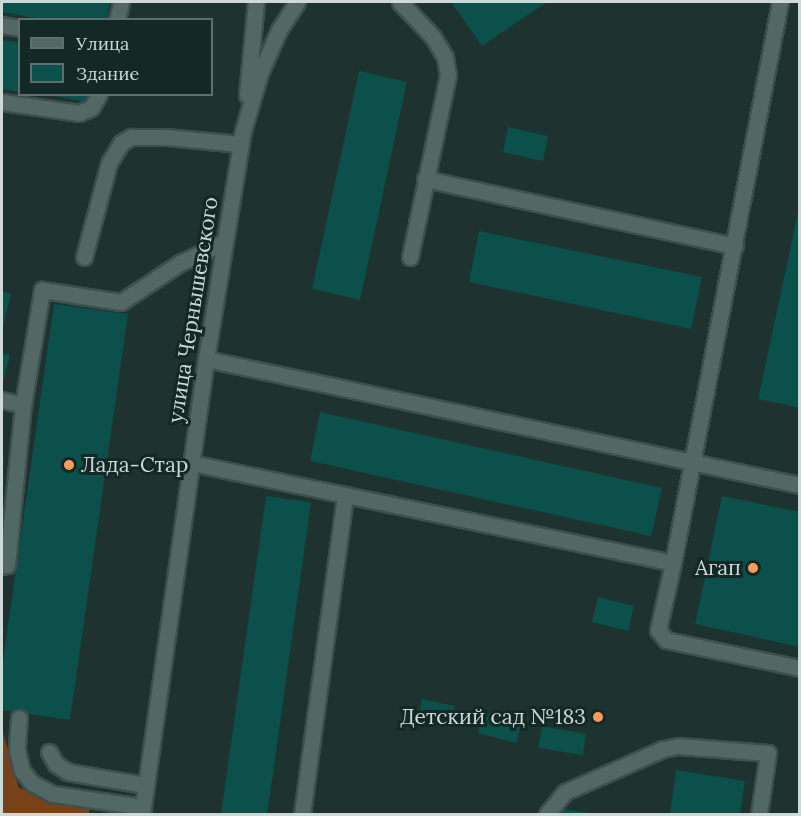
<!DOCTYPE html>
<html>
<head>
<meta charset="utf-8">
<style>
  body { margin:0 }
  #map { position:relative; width:801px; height:816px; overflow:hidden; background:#1e3230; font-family:Lora,serif }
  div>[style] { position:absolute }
  .green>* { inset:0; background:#794118 }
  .building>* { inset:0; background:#0b504a }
  .roads { filter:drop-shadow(2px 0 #3e4f4d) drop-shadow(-2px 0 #3e4f4d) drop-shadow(0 2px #3e4f4d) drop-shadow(0 -2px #3e4f4d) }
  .minor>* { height:15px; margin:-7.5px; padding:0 7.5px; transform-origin:7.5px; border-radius:7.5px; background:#526865 }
  .dots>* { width:16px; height:16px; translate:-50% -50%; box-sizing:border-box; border:3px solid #142826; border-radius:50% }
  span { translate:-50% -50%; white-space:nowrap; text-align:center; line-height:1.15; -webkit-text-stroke:6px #142826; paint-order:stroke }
  .street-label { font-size:21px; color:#cdd9d7 }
  .poi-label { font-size:21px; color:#cdd9d7 }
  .left { translate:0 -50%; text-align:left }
  .right { translate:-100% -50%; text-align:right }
  .frame { position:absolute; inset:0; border:3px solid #cdd9d7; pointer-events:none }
  .legend { position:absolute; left:18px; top:18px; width:195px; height:78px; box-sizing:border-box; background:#142826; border:2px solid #5e6f6d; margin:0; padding:8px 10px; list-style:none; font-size:18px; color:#cdd9d7 }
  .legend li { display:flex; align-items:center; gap:12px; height:30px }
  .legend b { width:30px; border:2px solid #5e6f6d }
</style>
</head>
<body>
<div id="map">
  <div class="green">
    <div style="clip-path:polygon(2px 729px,19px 788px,90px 803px,89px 814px,2px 814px)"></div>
  </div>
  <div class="building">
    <div style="clip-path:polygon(2px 2px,110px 2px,107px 20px,46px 20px,2px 12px)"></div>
    <div style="clip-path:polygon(451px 2px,547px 2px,482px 46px)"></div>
    <div style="clip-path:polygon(2px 40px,20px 43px,20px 92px,2px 89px)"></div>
    <div style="clip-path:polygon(359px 71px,407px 82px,360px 300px,312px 289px)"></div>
    <div style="clip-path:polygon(45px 94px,87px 94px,85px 102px)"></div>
    <div style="clip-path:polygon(508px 127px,548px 136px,543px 161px,503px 152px)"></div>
    <div style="clip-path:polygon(800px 203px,800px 408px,758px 399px)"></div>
    <div style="clip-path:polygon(479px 231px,702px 277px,691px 329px,469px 282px)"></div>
    <div style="clip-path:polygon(2px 291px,11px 294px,2px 331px)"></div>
    <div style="clip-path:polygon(54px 304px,128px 314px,70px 720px,2px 710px,2px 668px)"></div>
    <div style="clip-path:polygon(2px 353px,10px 355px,2px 387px)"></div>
    <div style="clip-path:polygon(320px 412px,662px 488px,651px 536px,310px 461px)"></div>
    <div style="clip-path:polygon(266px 496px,311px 502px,272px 781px,267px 814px,221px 814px)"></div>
    <div style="clip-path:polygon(722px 496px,800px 512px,800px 647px,695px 624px)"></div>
    <div style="clip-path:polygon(598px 597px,634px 606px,628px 631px,592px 622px)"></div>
    <div style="clip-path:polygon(422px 699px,455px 706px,450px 728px,417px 721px)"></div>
    <div style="clip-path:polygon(484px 712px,521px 723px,516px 743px,478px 733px)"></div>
    <div style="clip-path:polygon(542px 726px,586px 734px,583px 755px,538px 748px)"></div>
    <div style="clip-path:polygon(676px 770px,745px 781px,740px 814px,670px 814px)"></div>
    <div style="clip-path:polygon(563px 809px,590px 813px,590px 814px,562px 814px)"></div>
  </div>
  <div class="roads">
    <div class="minor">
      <div style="left:400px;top:2px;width:48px;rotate:46.7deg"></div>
      <div style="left:433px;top:37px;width:23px;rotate:59deg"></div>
      <div style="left:445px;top:57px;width:18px;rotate:81deg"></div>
      <div style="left:448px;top:75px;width:186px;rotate:101.8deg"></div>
      <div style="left:117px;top:20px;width:18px;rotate:-77deg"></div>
      <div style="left:2px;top:25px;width:18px;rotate:9deg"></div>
      <div style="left:247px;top:95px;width:93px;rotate:-84.5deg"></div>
      <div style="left:2px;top:102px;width:78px;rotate:8.1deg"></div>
      <div style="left:79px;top:113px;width:13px;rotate:-23deg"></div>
      <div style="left:91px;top:108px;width:16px;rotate:-60deg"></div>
      <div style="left:425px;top:179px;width:317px;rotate:12.2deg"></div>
      <div style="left:84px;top:257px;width:97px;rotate:-75.1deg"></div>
      <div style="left:109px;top:163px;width:23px;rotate:-59deg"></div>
      <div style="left:121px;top:143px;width:12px;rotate:-31deg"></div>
      <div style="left:131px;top:137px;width:35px"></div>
      <div style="left:166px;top:137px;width:74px;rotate:5.4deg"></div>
      <div style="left:206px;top:359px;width:607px;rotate:11.98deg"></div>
      <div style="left:2px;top:400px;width:22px;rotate:13deg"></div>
      <div style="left:191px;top:463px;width:492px;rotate:11.7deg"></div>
      <div style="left:673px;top:563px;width:571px;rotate:-79.2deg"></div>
      <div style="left:673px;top:563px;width:69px;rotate:102.6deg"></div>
      <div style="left:658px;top:630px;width:13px;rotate:51deg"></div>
      <div style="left:666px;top:640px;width:137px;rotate:11.8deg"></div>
      <div style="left:2px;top:566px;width:5px;rotate:-11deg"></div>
      <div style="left:7px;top:565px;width:161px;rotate:-84.3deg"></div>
      <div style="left:23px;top:405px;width:117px;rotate:-80.6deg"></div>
      <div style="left:42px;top:290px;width:80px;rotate:8.6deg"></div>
      <div style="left:121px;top:302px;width:71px;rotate:-33.5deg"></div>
      <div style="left:180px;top:263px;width:49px;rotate:-25.5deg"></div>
      <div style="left:19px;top:718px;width:32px;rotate:94deg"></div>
      <div style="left:17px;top:750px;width:22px;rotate:77deg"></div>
      <div style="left:22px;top:771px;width:16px;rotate:50deg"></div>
      <div style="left:32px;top:783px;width:24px;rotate:28deg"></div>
      <div style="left:53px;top:794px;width:91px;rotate:8.2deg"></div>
      <div style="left:49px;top:752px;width:14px;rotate:60deg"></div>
      <div style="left:56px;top:764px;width:14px;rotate:34deg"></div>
      <div style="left:68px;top:772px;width:78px;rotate:9.6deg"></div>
      <div style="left:142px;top:814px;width:459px;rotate:-82deg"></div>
      <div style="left:206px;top:359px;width:231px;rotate:-80.8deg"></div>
      <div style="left:243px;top:131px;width:60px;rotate:-73.7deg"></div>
      <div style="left:260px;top:73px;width:47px;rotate:-66.2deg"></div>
      <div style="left:279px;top:30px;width:33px;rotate:-57deg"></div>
      <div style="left:302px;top:814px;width:322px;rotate:-82.3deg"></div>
      <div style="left:547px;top:814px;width:28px;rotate:-51deg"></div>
      <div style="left:565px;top:792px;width:107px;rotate:-23.7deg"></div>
      <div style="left:663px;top:749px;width:16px;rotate:-11deg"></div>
      <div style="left:679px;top:746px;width:89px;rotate:4.5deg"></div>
      <div style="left:768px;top:753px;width:62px;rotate:98.4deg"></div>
    </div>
  </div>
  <div class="dots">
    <div style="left:69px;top:465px;background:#fe9b59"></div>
    <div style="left:753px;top:568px;background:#fe9b59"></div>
    <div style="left:598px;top:717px;background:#fe9b59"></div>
  </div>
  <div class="street-label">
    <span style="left:193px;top:310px;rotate:-81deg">улица Чернышевского</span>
  </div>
  <div class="poi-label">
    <span class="left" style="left:81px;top:465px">Лада-Стар</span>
    <span class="right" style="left:741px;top:568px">Агап</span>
    <span class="right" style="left:586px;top:717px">Детский сад №183</span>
  </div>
  <div class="frame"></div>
  <ul class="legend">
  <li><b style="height:8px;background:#526865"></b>Улица</li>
  <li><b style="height:16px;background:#0b504a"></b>Здание</li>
  </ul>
</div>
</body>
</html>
